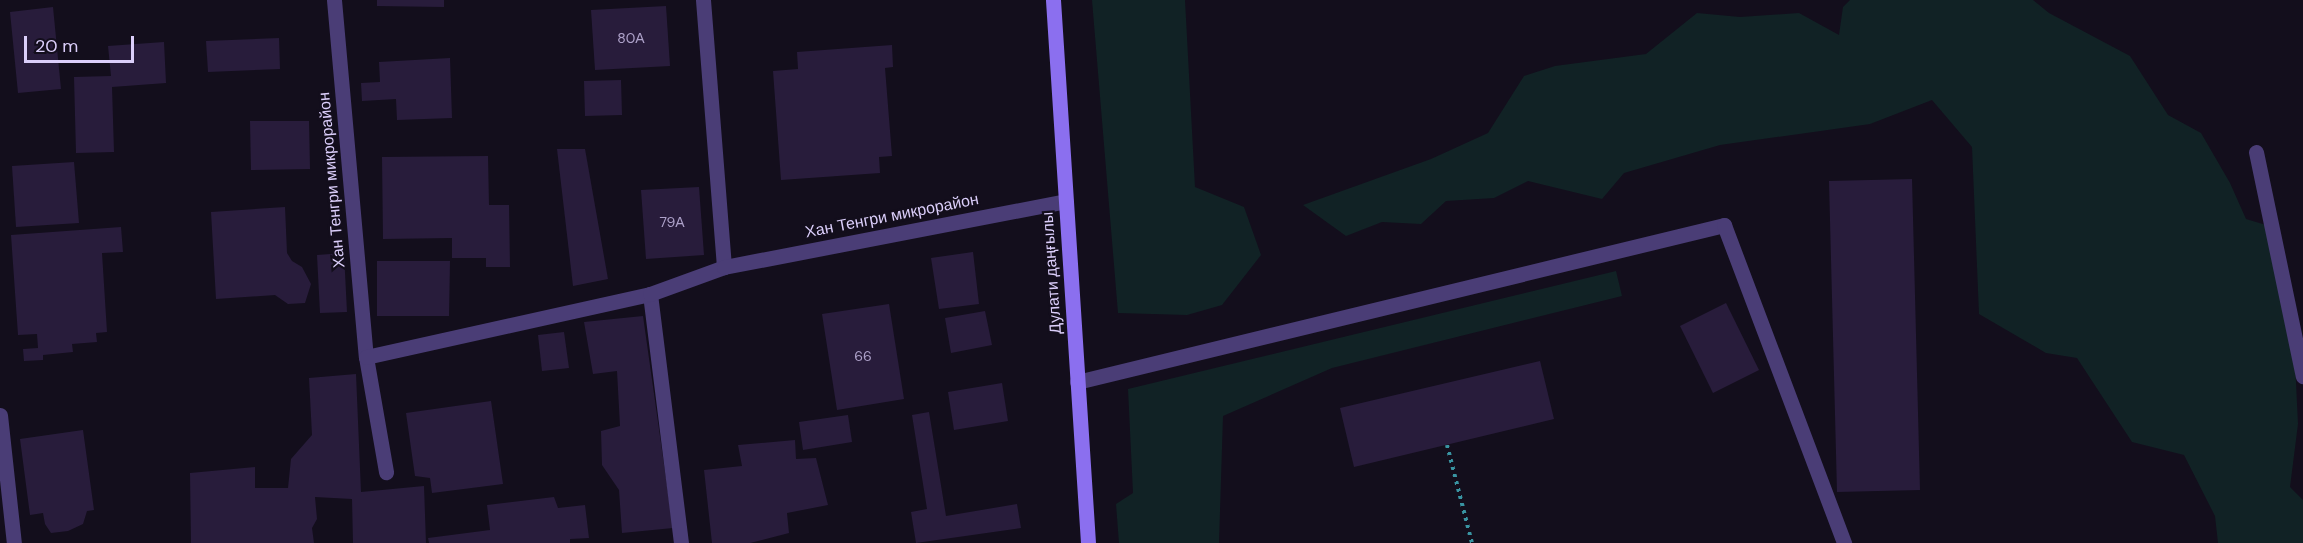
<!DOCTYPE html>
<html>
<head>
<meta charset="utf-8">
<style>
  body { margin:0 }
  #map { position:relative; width:2303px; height:543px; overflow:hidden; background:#130e1c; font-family:"DM Sans",sans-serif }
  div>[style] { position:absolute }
  .green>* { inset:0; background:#112225 }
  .building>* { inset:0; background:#281c3b }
  .path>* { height:4px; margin-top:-2px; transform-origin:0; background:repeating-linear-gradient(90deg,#3994a2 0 3px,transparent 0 7.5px) }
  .lane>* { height:15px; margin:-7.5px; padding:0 7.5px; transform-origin:7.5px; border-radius:7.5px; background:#4a3d76 }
  .street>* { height:15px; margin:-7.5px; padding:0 7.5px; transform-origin:7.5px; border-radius:7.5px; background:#4a3d76 }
  .secondary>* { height:15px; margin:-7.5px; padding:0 7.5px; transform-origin:7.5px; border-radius:7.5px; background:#8b6fef }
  span { translate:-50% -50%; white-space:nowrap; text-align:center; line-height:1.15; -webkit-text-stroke:4.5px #130e1c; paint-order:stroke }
  .number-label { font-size:14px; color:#aea2ca }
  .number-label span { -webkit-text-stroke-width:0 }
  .street-label { font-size:16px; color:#dbcefa }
  .scale { position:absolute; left:24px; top:36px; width:110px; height:27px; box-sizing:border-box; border:3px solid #dbcefa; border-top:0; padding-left:8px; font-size:18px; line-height:21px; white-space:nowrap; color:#dbcefa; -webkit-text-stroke:4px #130e1c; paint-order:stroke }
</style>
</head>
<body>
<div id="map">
  <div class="green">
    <div style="clip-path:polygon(1092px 0,1185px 0,1195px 187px,1244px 207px,1261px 255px,1222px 305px,1187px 315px,1118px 313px)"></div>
    <div style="clip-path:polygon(1850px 0,2033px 0,2049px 13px,2130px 56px,2168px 115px,2201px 133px,2230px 183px,2246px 219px,2266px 225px,2294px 341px,2298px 424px,2290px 487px,2303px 500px,2303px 543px,2218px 543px,2215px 516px,2184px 455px,2132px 442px,2077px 358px,2046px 353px,1979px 314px,1972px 147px,1932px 100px,1870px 124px,1720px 145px,1624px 173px,1602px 199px,1528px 181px,1494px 198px,1446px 201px,1421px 224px,1382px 222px,1346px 236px,1303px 205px,1431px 159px,1488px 133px,1524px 76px,1555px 66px,1646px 54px,1697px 13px,1740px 17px,1799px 13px,1839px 35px,1843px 7px)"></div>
    <div style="clip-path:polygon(1616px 271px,1622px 296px,1332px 368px,1223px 416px,1219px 543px,1119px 543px,1116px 504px,1133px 493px,1128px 389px)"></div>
  </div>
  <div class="building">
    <div style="clip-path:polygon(377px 0,444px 0,444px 7px,377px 6px)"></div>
    <div style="clip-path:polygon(666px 6px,670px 66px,595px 70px,591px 10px)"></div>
    <div style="clip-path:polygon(53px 7px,61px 89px,18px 93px,10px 12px)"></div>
    <div style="clip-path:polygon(279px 38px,280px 69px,208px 72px,206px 41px)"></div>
    <div style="clip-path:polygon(164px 42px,166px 83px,112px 87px,114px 152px,76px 153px,74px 77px,111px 76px,108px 46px)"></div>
    <div style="clip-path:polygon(892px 45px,893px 67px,885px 68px,892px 156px,879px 157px,880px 173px,781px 180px,773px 71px,798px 69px,797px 52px)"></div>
    <div style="clip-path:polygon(450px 58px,452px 118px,397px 120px,396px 99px,362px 101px,361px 83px,380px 82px,379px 62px)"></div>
    <div style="clip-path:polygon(621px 80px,622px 115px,585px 116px,584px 81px)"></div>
    <div style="clip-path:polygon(250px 121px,309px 121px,310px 169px,251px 170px)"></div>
    <div style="clip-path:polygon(557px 149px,585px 149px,608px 279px,573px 286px)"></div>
    <div style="clip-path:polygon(488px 156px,489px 205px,509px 205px,510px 267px,486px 267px,486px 258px,452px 258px,452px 238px,383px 239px,382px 157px)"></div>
    <div style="clip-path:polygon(74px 162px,79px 223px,16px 227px,12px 166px)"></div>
    <div style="clip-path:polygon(1912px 179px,1920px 490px,1837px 492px,1829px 181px)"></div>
    <div style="clip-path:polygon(699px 187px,704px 255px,646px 259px,641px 190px)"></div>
    <div style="clip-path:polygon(285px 207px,287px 253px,292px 261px,302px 267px,311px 284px,305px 303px,288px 304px,275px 295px,216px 299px,211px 212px)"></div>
    <div style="clip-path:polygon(121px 227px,123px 252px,102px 253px,107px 332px,96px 333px,97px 342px,72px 344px,73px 352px,43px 355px,43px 360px,24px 361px,23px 349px,38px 348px,37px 334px,18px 335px,11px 235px)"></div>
    <div style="clip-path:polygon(973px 252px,979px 304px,939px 309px,931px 258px)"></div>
    <div style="clip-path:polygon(344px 253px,347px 312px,320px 313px,317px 255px)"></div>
    <div style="clip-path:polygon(377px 261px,450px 261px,449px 316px,377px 316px)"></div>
    <div style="clip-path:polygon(1726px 303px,1759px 370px,1713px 393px,1680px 326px)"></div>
    <div style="clip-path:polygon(889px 304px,904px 399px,837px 410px,822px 314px)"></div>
    <div style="clip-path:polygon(985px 311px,992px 345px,951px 353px,945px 318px)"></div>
    <div style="clip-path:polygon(643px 316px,673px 528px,622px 533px,619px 490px,602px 465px,601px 431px,620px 426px,617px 371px,593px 374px,584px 322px)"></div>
    <div style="clip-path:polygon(564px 332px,569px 368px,542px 371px,538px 335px)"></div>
    <div style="clip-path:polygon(1540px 361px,1554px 419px,1354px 467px,1340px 408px)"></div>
    <div style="clip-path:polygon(356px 374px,361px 492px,424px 486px,426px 543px,353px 543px,352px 499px,315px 497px,317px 519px,312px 528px,314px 543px,191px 543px,190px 473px,255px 467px,255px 488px,288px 488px,291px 459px,312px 435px,309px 378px)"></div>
    <div style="clip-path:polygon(1002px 383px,1008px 421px,954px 430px,948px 392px)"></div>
    <div style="clip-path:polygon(491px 401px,503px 484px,432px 493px,430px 478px,415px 476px,406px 413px)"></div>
    <div style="clip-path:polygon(929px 412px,946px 516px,1017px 504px,1021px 528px,916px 543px,911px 512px,927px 509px,912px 415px)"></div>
    <div style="clip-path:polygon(848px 415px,852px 442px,803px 450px,799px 422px)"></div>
    <div style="clip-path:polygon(83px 430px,94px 510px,87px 511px,83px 524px,68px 531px,51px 533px,45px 524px,43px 513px,30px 515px,20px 439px)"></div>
    <div style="clip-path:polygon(795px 440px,796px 459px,816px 458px,828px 505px,787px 513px,789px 533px,750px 543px,712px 543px,704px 470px,742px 466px,738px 445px)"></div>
    <div style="clip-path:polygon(554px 497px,558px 508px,585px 505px,589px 538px,570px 539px,570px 543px,429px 543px,428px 538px,490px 530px,487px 505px)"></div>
  </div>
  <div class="path">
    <div style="left:1447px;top:445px;width:101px;rotate:75.7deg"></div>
  </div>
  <div class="lane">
    <div style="left:2256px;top:152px;width:229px;rotate:78.2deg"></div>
    <div style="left:1077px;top:382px;width:666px;rotate:-13.64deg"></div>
    <div style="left:1724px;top:225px;width:340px;rotate:69.3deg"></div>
  </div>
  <div class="street">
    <div style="left:334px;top:0;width:358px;rotate:84.9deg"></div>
    <div style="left:366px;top:357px;width:117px;rotate:80.1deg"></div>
    <div style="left:703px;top:0;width:268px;rotate:85.5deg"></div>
    <div style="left:650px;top:294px;width:251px;rotate:82.9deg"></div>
    <div style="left:366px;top:357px;width:291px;rotate:-12.5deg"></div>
    <div style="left:650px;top:294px;width:79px;rotate:-20deg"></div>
    <div style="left:724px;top:267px;width:348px;rotate:-10.9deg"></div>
    <div style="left:0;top:415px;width:129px;rotate:83.8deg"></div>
  </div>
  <div class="secondary">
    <div style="left:1053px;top:0;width:544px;rotate:86.31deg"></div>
  </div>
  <div class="number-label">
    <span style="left:631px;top:38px">80А</span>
    <span style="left:672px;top:222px">79А</span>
    <span style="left:863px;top:356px">66</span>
  </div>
  <div class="street-label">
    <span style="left:332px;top:180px;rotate:-95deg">Хан Тенгри микрорайон</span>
    <span style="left:892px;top:216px;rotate:-11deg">Хан Тенгри микрорайон</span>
    <span style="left:1052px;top:273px;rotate:-94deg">Дулати даңғылы</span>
  </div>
  <div class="scale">20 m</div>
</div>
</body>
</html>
